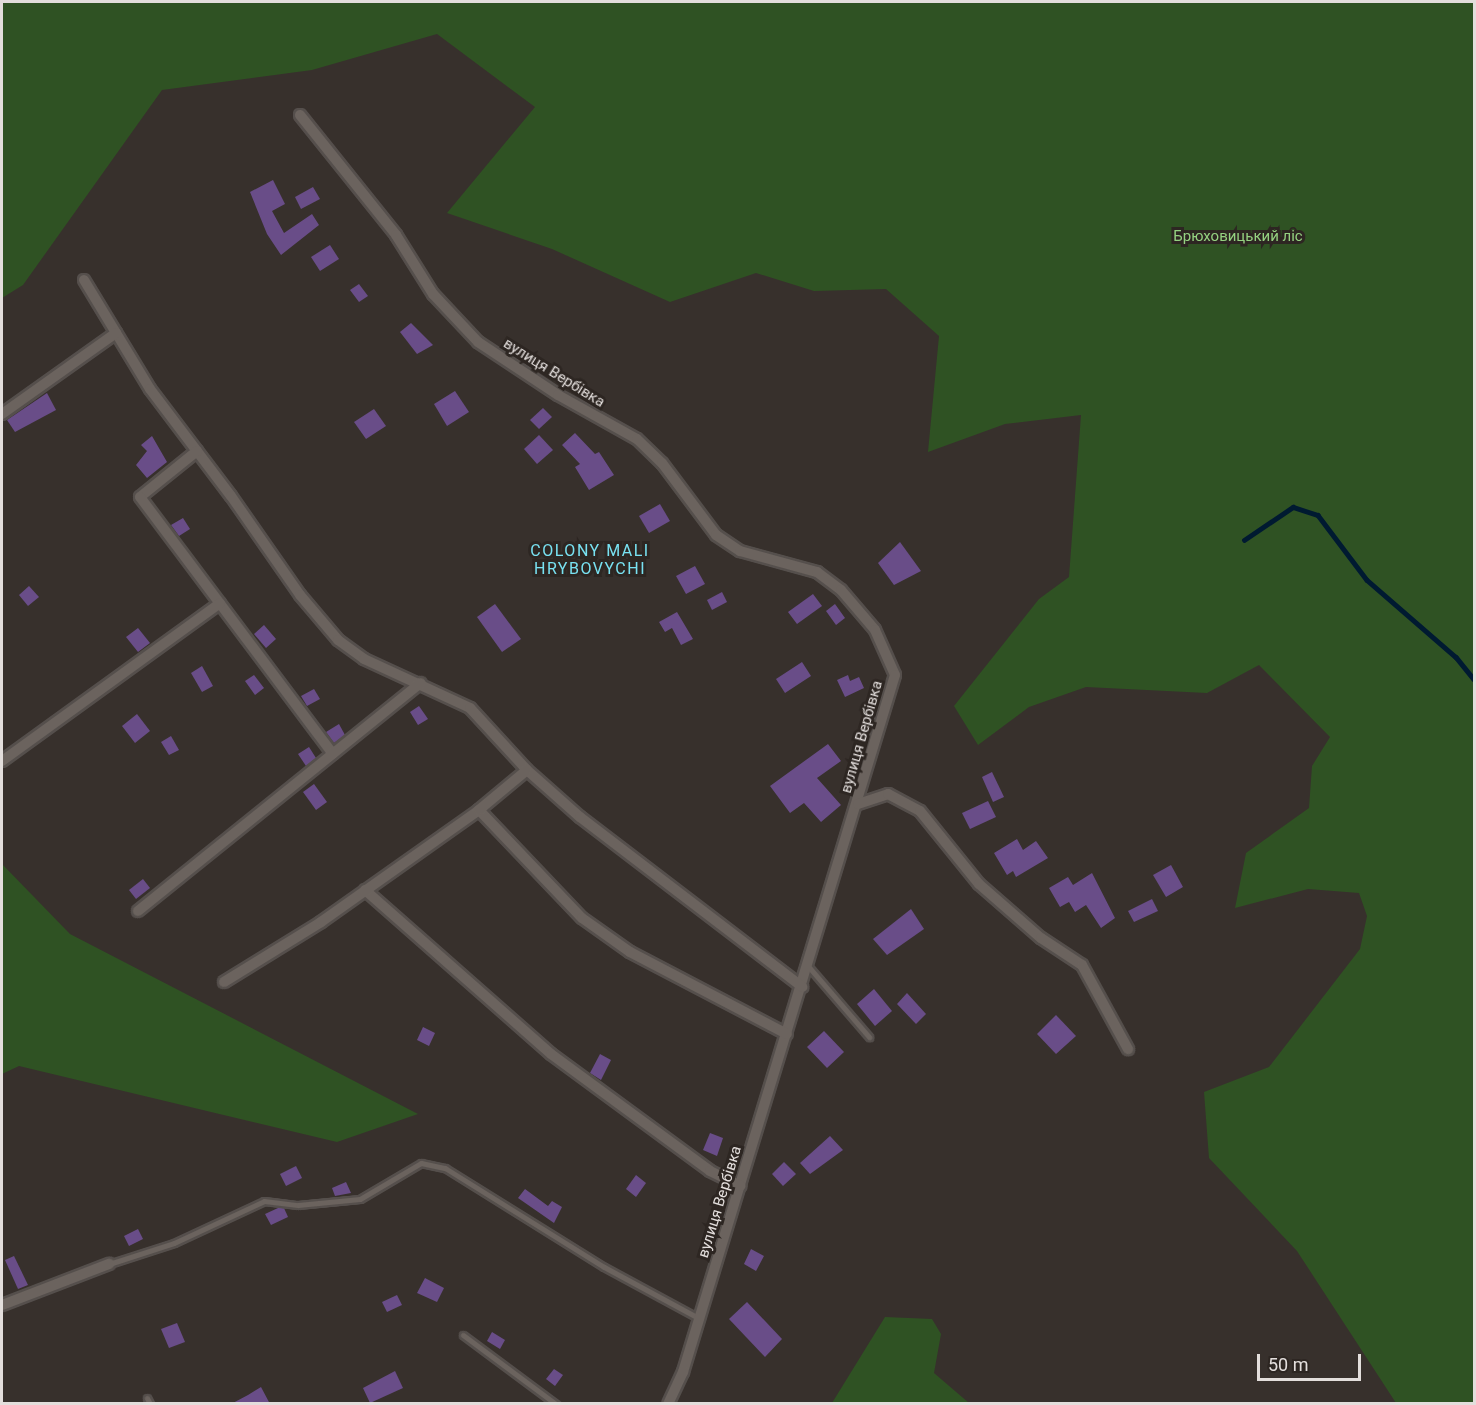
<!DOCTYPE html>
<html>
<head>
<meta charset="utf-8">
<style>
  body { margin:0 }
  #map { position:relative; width:1476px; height:1405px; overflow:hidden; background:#37302c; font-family:Roboto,sans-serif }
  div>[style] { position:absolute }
  .green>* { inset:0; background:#2f5223 }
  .stream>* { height:4.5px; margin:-2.25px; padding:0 2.25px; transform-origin:2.25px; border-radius:2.25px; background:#001a31 }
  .building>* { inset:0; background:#694d88 }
  .roads { filter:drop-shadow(2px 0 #554f4c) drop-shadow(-2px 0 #554f4c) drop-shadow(0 2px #554f4c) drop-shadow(0 -2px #554f4c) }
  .service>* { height:5px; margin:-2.5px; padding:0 2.5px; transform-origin:2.5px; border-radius:2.5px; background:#6b635e }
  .minor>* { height:10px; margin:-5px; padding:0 5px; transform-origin:5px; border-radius:5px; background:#6b635e }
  span { translate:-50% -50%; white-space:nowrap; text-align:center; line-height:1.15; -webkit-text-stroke:6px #2d2622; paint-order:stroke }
  .park-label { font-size:15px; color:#95d281 }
  .street-label { font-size:15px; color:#e3dedc }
  .neighbourhood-label { font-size:16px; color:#79e2f2; letter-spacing:1.5px }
  .frame { position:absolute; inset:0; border:3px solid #e3dedc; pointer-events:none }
  .scale { position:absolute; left:1257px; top:1354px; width:104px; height:27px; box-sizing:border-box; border:3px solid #e3dedc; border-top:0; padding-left:8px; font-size:18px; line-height:21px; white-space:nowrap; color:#e3dedc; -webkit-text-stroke:4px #2d2622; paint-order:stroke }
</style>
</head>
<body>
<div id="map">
  <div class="green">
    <div style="clip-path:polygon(2px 2px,1474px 2px,1474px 1403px,1396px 1403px,1297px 1251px,1209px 1158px,1204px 1092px,1269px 1067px,1360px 949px,1367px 916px,1359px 893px,1308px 889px,1235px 908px,1246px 853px,1309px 808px,1312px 766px,1330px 737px,1259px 665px,1207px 693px,1086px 687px,1029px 707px,978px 745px,954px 706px,1039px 599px,1069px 577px,1081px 415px,1005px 424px,928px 452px,939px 336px,886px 289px,814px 291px,756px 273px,670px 302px,552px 249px,447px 213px,535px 107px,437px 34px,312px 70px,162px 90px,23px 285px,2px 298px)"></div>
    <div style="clip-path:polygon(2px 864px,70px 934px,418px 1114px,337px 1142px,19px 1066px,2px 1074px)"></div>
    <div style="clip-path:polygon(885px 1317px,932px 1319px,941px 1334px,934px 1373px,969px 1403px,832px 1403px)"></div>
  </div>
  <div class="stream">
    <div style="left:1244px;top:540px;width:59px;rotate:-34deg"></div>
    <div style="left:1293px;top:507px;width:26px;rotate:18deg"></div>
    <div style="left:1318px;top:515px;width:81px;rotate:53deg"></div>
    <div style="left:1367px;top:580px;width:118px;rotate:40.9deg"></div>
    <div style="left:1456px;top:657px;width:28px;rotate:51deg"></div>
  </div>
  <div class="building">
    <div style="clip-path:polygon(273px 180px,285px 204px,272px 211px,284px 233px,312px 214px,319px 225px,281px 255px,267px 234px,250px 192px)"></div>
    <div style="clip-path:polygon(313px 187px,320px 199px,301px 209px,295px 197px)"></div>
    <div style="clip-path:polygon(330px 245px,339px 259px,320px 271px,311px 257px)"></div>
    <div style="clip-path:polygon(359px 284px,368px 296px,359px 302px,350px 290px)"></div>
    <div style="clip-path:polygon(411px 323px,433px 345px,417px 354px,400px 332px)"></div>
    <div style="clip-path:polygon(455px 391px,469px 412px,447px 426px,434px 404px)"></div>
    <div style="clip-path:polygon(47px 393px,56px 410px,15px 432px,7px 420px)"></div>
    <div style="clip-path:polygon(543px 408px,552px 417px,539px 429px,530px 420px)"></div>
    <div style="clip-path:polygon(374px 409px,386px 426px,366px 439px,354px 422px)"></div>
    <div style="clip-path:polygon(575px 433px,595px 454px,599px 452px,614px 475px,589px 490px,575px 467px,580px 464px,562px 445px)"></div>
    <div style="clip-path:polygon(539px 435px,553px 450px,537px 464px,524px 449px)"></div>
    <div style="clip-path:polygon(152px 436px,167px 462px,147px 478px,136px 465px,147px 451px,141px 445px)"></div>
    <div style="clip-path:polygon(660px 504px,670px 521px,649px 533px,639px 516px)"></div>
    <div style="clip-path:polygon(183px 518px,190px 529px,179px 536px,171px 525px)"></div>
    <div style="clip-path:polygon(900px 542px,921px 571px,894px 585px,878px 563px)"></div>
    <div style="clip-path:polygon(695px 566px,705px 584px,686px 594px,676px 576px)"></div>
    <div style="clip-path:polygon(29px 586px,39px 597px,28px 606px,19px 595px)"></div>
    <div style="clip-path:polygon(722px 592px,727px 602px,712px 610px,707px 600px)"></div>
    <div style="clip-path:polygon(813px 594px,822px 606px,797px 624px,788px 612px)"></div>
    <div style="clip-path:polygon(495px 604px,521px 639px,502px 652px,477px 617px)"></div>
    <div style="clip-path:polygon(835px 604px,845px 618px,836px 625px,826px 611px)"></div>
    <div style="clip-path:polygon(677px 612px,693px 639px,681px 645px,672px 628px,665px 632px,659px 622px)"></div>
    <div style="clip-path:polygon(264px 625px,276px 639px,266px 648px,254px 634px)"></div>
    <div style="clip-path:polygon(138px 628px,150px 643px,138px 652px,126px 637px)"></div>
    <div style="clip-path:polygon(802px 662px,811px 676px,785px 693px,776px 679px)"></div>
    <div style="clip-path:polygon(202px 666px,213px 686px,202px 692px,191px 673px)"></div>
    <div style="clip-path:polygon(254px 675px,264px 688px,255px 695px,245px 681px)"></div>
    <div style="clip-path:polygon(848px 675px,850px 681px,859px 677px,864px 688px,845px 697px,837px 680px)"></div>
    <div style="clip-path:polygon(314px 689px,320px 699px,307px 706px,301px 696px)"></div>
    <div style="clip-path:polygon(419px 706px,428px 719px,418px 725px,410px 712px)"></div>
    <div style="clip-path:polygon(137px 714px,150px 731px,135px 743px,122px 726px)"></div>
    <div style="clip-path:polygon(339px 724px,345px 735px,334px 743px,326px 732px)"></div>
    <div style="clip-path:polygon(171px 736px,179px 750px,169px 755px,161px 742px)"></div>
    <div style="clip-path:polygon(828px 744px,841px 761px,817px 778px,841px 805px,821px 822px,804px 803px,790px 813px,770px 786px)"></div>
    <div style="clip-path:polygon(309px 747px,316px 758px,306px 766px,298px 754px)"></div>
    <div style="clip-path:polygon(992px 772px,1004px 797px,993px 802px,982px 777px)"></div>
    <div style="clip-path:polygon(314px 784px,327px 802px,316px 810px,303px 792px)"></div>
    <div style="clip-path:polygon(988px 801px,996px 817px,970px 829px,962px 813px)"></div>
    <div style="clip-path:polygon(1017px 839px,1023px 850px,1036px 841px,1048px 858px,1016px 877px,1013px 871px,1007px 875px,994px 853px)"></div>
    <div style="clip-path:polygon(1171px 865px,1183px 887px,1166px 897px,1153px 875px)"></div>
    <div style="clip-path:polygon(1092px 873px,1115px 918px,1101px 928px,1086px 905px,1075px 912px,1069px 902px,1060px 907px,1049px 888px,1068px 877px,1073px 885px)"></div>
    <div style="clip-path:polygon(143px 879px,150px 888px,136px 899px,129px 890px)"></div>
    <div style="clip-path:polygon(1152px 899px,1158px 911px,1134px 922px,1128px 911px)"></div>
    <div style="clip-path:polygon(911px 909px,924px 929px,887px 955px,873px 939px)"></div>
    <div style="clip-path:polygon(874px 989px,892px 1011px,875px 1026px,857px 1004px)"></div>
    <div style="clip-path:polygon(907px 993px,926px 1014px,916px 1024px,897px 1004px)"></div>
    <div style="clip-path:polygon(1056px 1015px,1076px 1036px,1056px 1054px,1037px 1034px)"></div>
    <div style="clip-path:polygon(423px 1027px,435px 1033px,429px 1046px,417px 1040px)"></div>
    <div style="clip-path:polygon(824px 1031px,844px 1052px,827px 1068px,807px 1047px)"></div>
    <div style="clip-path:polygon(600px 1054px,611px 1060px,601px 1080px,590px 1073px)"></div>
    <div style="clip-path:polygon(710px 1133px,723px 1138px,717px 1156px,703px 1150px)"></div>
    <div style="clip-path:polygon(830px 1136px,843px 1150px,810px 1174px,800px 1163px)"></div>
    <div style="clip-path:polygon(784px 1162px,796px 1174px,783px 1186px,772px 1174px)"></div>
    <div style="clip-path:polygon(296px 1166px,302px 1178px,286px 1186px,280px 1174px)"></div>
    <div style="clip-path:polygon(636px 1175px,646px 1183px,636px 1197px,626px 1189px)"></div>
    <div style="clip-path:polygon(346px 1182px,351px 1193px,335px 1196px,332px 1188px)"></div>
    <div style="clip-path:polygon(525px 1189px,548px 1206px,552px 1201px,562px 1207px,554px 1223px,518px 1198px)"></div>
    <div style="clip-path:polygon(278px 1208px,284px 1208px,288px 1217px,271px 1225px,265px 1214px)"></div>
    <div style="clip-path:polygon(138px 1229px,143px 1239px,129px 1246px,124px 1236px)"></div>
    <div style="clip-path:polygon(751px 1249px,764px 1256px,756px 1271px,744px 1264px)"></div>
    <div style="clip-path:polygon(14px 1256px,28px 1285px,18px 1289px,5px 1260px)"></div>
    <div style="clip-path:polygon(425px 1278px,444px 1288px,437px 1302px,417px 1293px)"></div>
    <div style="clip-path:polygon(397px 1295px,402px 1305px,387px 1312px,382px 1302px)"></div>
    <div style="clip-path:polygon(747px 1302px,782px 1339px,765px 1357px,729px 1319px)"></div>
    <div style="clip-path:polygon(177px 1323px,185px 1342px,169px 1348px,161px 1329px)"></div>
    <div style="clip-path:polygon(492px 1332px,505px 1340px,500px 1349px,487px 1341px)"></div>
    <div style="clip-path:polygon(554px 1369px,563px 1375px,555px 1386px,546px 1379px)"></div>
    <div style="clip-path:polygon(395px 1371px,403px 1388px,370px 1403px,363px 1388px)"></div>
    <div style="clip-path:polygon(261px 1387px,270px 1404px,231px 1404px,248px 1395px)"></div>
  </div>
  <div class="roads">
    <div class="service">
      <div style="left:808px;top:966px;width:94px;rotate:49.3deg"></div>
      <div style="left:109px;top:1264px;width:68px;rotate:-17.9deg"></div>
      <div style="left:174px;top:1243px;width:99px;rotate:-25deg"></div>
      <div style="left:264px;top:1201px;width:34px;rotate:7deg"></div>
      <div style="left:298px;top:1205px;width:62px;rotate:-5.5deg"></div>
      <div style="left:360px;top:1199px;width:71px;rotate:-30.5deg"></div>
      <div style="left:421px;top:1163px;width:25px;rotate:12deg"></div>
      <div style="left:445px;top:1168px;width:187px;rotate:31.9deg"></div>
      <div style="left:604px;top:1267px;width:109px;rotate:28.4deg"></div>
      <div style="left:463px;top:1335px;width:116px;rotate:36.6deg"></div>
      <div style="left:147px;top:1398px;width:7px;rotate:63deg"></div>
    </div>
    <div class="minor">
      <div style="left:300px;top:115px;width:154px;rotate:51.3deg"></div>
      <div style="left:396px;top:235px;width:70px;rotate:57.9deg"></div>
      <div style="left:433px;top:294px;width:66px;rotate:46.8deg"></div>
      <div style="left:478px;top:342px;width:96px;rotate:33.5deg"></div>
      <div style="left:558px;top:395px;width:90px;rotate:29.1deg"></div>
      <div style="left:637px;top:439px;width:35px;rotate:44deg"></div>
      <div style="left:662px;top:463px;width:90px;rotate:53.1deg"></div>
      <div style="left:716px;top:535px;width:29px;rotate:34deg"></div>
      <div style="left:740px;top:551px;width:80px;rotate:15.3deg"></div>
      <div style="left:817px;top:572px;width:30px;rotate:37deg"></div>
      <div style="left:841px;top:590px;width:52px;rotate:49.6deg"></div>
      <div style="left:875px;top:630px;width:49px;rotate:66deg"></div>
      <div style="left:895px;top:675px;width:729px;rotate:106.92deg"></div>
      <div style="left:683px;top:1372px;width:35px;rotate:115deg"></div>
      <div style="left:84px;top:280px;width:127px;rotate:58.8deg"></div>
      <div style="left:150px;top:389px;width:134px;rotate:52.9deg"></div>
      <div style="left:231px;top:496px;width:121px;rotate:55.1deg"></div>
      <div style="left:300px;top:595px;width:59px;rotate:49.8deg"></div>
      <div style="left:338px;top:640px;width:32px;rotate:36deg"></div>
      <div style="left:364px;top:659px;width:117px;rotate:24.8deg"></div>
      <div style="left:470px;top:708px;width:84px;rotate:47.4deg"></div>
      <div style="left:527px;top:770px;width:71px;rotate:41.6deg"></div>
      <div style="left:580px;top:817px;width:280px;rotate:37.4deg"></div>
      <div style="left:2px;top:414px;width:140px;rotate:-35.4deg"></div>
      <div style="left:197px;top:451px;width:73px;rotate:141.1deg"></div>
      <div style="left:140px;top:497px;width:321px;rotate:53.1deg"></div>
      <div style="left:2px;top:761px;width:269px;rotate:-35.9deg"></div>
      <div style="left:858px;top:804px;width:32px;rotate:-18deg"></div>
      <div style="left:888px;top:794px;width:36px;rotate:28deg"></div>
      <div style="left:920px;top:811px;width:94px;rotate:51.1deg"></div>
      <div style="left:979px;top:884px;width:82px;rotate:41.1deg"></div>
      <div style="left:1041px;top:938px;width:49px;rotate:33.4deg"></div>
      <div style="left:1082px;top:965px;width:96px;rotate:61.3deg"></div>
      <div style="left:479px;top:810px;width:149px;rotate:46.4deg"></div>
      <div style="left:582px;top:918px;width:59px;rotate:35.3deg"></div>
      <div style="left:630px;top:952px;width:177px;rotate:27.6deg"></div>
      <div style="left:365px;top:890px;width:248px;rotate:41.4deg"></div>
      <div style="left:551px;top:1054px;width:197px;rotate:36.3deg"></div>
      <div style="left:710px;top:1171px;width:34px;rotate:26deg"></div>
      <div style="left:138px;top:911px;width:363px;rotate:-38.9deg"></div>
      <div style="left:224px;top:982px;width:114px;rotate:-31.7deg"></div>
      <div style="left:321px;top:922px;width:194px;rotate:-35.3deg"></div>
      <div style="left:479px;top:810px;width:62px;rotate:-39.8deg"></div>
      <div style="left:2px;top:1305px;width:115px;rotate:-21deg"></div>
    </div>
  </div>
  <div class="park-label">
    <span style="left:1238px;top:237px">Брюховицький ліс</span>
  </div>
  <div class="street-label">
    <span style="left:554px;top:373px;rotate:32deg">вулиця Вербівка</span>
    <span style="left:862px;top:737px;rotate:-74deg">вулиця Вербівка</span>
    <span style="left:720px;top:1202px;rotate:-73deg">вулиця Вербівка</span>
  </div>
  <div class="neighbourhood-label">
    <span style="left:590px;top:560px">COLONY MALI<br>HRYBOVYCHI</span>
  </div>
  <div class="frame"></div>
  <div class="scale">50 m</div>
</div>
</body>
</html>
